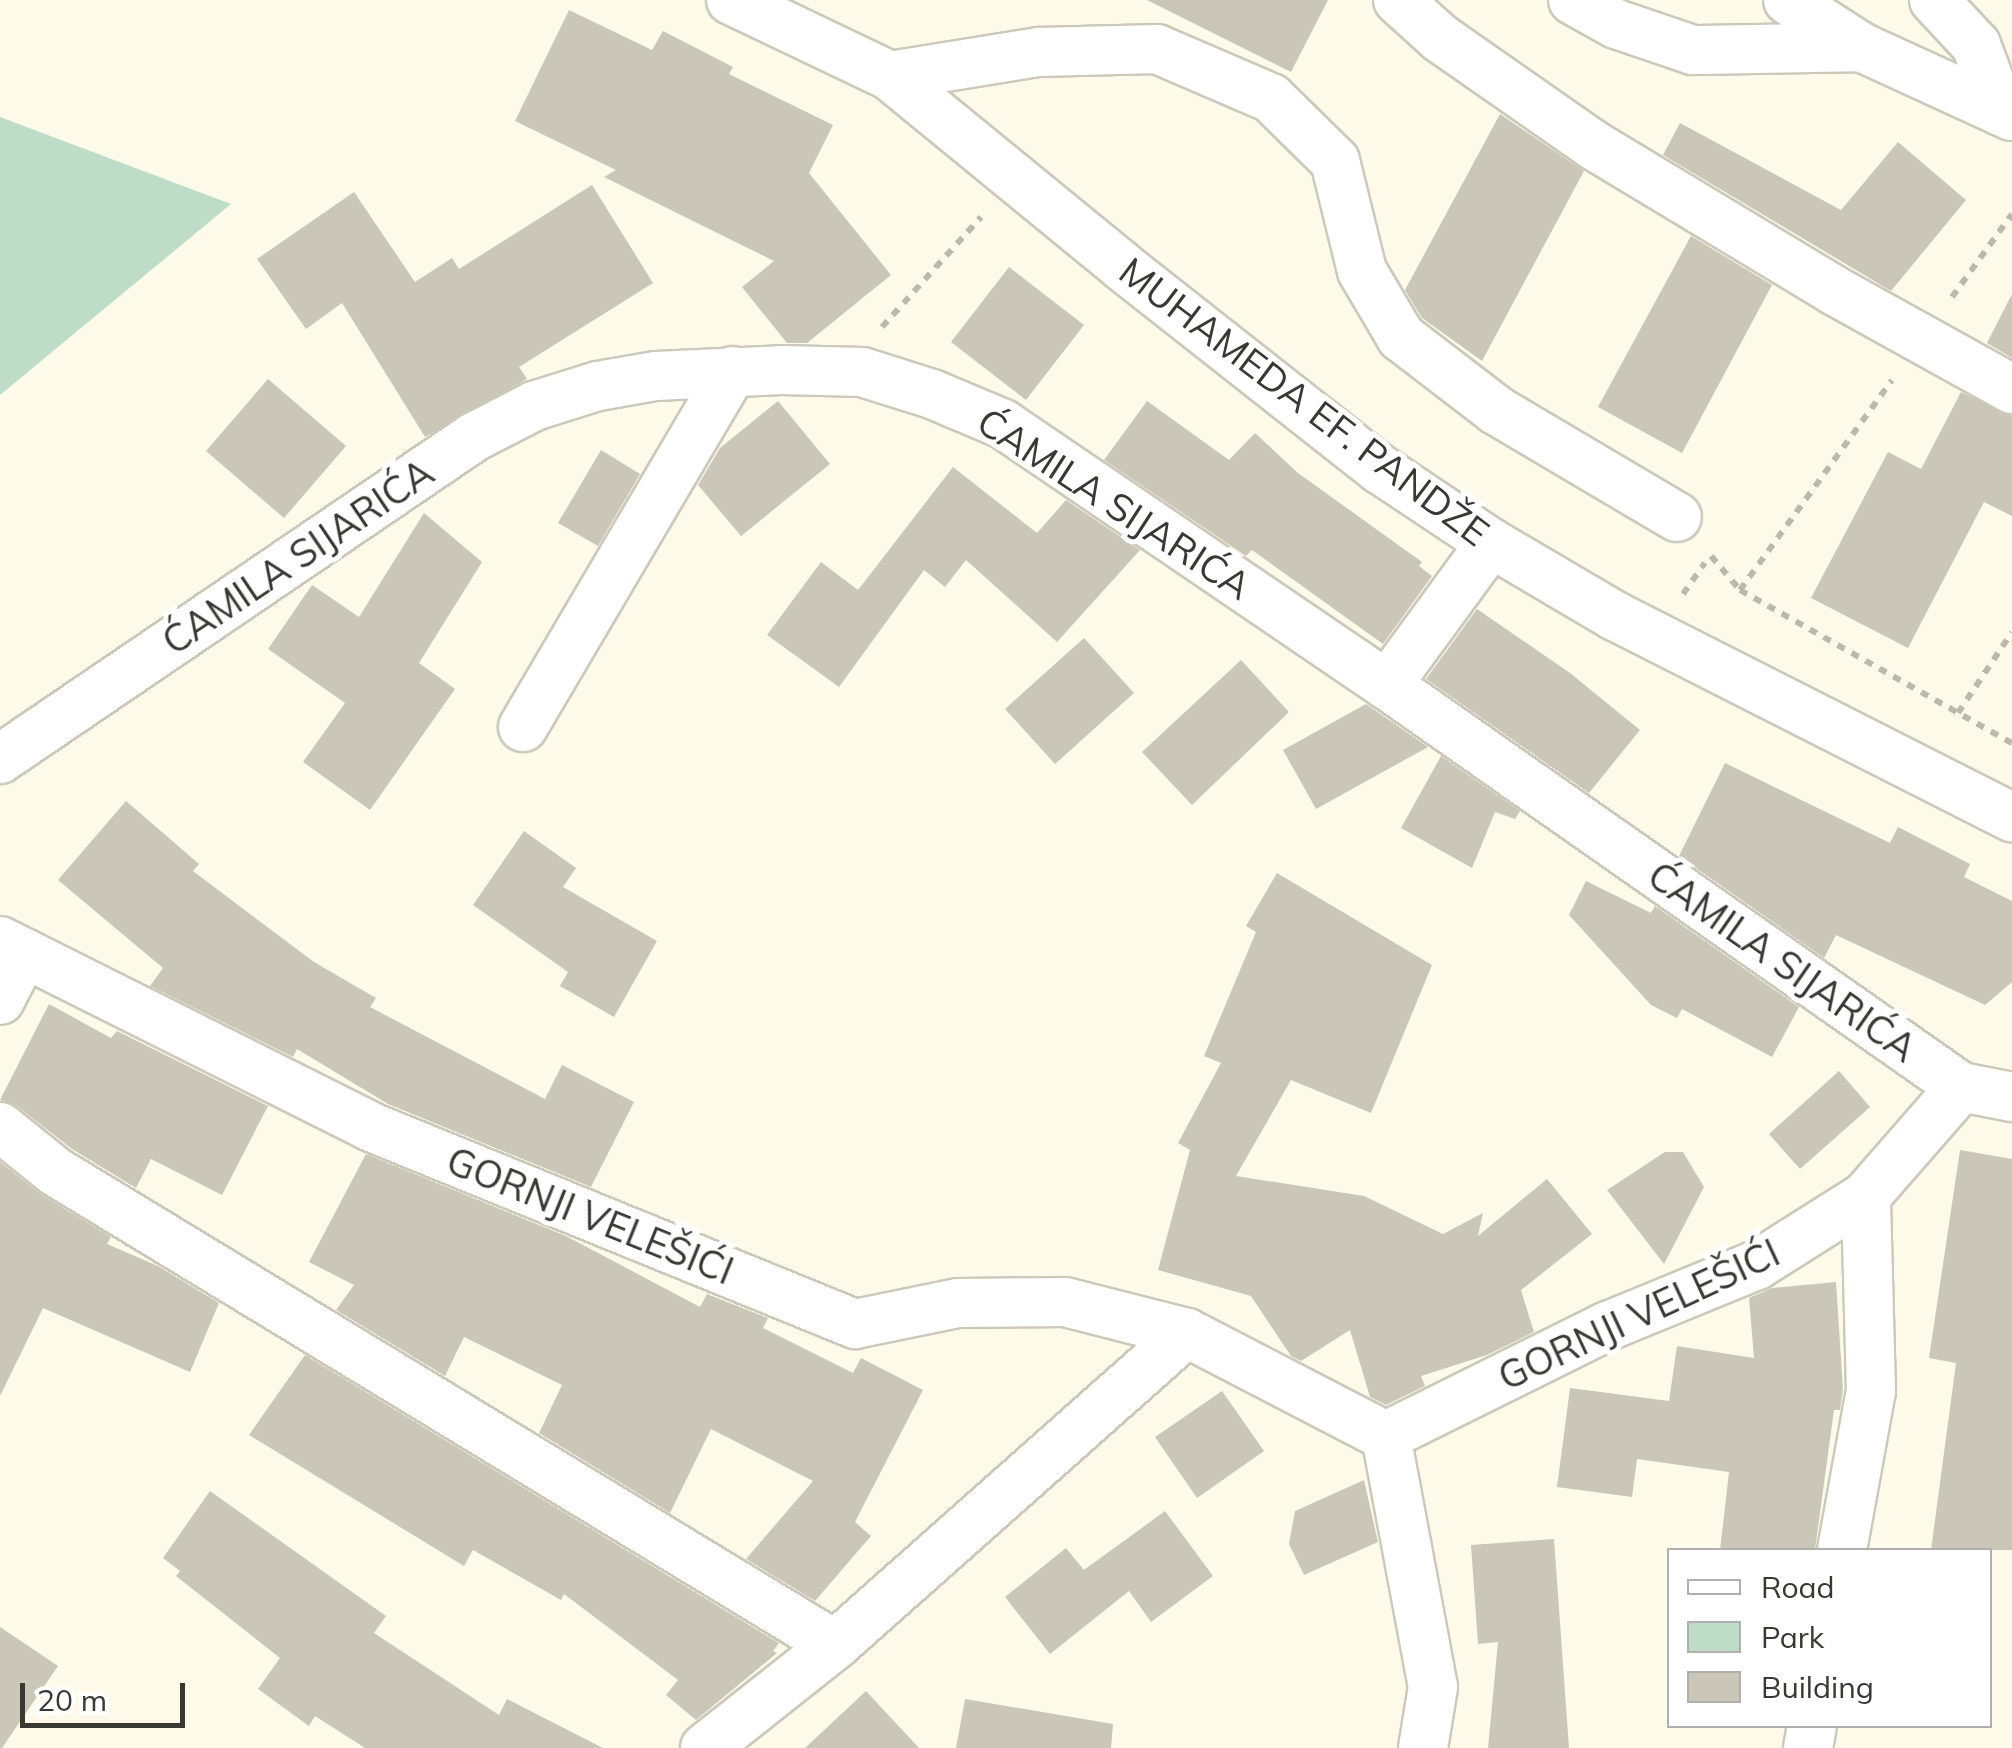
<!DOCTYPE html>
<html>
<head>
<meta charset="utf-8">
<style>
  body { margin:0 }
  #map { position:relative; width:2012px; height:1748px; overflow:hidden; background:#fdfaea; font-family:Mulish,sans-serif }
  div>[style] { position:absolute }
  .green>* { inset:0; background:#bfdcc8 }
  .building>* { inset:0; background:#cac7b9 }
  .path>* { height:6px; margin-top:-3px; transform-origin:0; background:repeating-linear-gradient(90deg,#bbb8ac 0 8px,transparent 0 16px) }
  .roads { filter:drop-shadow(2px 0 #ccc9ba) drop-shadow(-2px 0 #ccc9ba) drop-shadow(0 2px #ccc9ba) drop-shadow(0 -2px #ccc9ba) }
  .street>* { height:48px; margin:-24px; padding:0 24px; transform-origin:24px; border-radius:24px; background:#fff }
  span { translate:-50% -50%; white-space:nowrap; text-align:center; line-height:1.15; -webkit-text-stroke:10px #fff; paint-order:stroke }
  .street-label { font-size:38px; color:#393832 }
  .legend { position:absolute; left:1667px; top:1548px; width:325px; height:180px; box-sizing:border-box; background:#fff; border:2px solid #b0afad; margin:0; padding:12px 18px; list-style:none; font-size:30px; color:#393832 }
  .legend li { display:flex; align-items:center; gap:20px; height:50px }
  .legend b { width:50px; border:2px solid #b0afad }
  .scale { position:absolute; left:20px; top:1683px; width:165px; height:45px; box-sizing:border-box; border:5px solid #393832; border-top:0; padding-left:12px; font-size:30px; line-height:35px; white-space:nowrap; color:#393832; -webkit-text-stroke:8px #fff; paint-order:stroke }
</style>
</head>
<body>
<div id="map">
  <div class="green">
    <div style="clip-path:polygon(0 117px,231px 204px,0 395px)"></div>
  </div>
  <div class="building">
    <div style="clip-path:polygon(1147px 0,1328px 0,1291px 72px)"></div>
    <div style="clip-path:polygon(569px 10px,652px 50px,663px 31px,733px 67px,729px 74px,833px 125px,809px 173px,891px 275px,807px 343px,787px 343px,742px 287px,774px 261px,604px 177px,616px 170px,515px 121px)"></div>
    <div style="clip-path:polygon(1500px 114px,1584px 171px,1482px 361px,1422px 318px,1405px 290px)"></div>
    <div style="clip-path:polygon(1680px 123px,1841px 210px,1898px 142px,1966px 200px,1891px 291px,1663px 155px)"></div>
    <div style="clip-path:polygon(592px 185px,653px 283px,519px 367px,527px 379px,425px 437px,342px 303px,306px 329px,257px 259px,354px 192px,415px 282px,452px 258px,459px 269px)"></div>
    <div style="clip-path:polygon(1691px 236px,1772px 285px,1682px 453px,1598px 407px)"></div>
    <div style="clip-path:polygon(1009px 267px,1084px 325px,1026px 400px,951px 342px)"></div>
    <div style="clip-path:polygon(2012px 294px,2012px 358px,1987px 343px)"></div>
    <div style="clip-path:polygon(268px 379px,346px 446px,284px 518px,206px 451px)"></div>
    <div style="clip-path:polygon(1961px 392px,2012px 416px,2012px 516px,1984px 502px,1908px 648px,1811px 598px,1888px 452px,1921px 469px)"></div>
    <div style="clip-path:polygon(778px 401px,830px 464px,741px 536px,698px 485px,720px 448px)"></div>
    <div style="clip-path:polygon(1147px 401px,1229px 460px,1255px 433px,1298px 473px,1422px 562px,1419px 566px,1432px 576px,1383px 644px,1252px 550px,1246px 556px,1104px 460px)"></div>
    <div style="clip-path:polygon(601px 450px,640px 474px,598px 546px,558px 523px)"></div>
    <div style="clip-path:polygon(953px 467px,1037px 533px,1066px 500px,1140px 550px,1057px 642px,966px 560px,945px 587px,924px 570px,839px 687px,767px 635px,821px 562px,858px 590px)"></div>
    <div style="clip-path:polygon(424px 513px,482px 562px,419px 663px,455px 689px,370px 810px,303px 762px,345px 703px,268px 649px,312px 585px,359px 617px)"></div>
    <div style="clip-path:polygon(1477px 609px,1570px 673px,1640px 730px,1589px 793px,1426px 679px)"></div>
    <div style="clip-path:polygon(1084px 638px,1134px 693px,1055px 764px,1005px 709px)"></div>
    <div style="clip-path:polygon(1241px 660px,1289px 712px,1192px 805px,1142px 752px)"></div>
    <div style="clip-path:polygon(1366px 704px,1428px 747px,1316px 809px,1283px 750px)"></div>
    <div style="clip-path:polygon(1441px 756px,1520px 811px,1515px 819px,1495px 812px,1472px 868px,1401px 828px)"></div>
    <div style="clip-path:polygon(1725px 763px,1890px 843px,1898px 827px,1970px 864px,1964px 877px,2012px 901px,2012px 982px,1985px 1005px,1836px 935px,1824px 958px,1679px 856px)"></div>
    <div style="clip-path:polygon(126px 801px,199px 864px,193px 871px,314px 962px,376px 998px,370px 1007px,545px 1099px,562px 1065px,634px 1102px,591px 1187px,388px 1104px,297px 1049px,293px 1057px,150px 986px,163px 968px,58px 880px)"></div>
    <div style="clip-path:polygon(524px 831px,576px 868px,563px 887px,657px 941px,614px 1017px,560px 986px,568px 972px,473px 905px)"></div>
    <div style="clip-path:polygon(1277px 873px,1432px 965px,1371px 1113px,1291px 1080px,1236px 1176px,1364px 1196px,1443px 1234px,1483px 1213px,1478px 1236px,1547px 1179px,1592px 1234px,1521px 1290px,1534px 1332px,1487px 1355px,1421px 1376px,1425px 1386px,1386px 1405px,1370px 1397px,1350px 1330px,1301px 1361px,1291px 1356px,1251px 1296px,1158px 1270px,1190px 1150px,1178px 1143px,1221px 1063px,1204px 1056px,1256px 932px,1246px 926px)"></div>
    <div style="clip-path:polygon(1586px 881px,1651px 913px,1655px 906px,1799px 1007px,1772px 1057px,1682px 1009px,1677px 1018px,1651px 1005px,1569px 915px)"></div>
    <div style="clip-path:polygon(49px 1004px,111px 1038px,117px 1031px,268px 1106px,222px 1195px,151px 1159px,136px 1188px,72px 1149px,17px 1106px,0 1100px)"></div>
    <div style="clip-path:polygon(1839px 1071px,1870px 1107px,1800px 1169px,1769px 1134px)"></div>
    <div style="clip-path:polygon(1960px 1150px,2012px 1159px,2012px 1550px,1931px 1550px,1956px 1363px,1929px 1358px)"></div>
    <div style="clip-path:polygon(1665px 1152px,1683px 1152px,1704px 1187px,1664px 1264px,1607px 1190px)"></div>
    <div style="clip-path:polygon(366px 1154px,566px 1236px,700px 1307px,707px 1294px,768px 1318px,763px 1328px,853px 1373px,861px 1358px,923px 1390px,855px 1522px,871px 1536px,815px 1601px,746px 1559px,813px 1481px,711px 1429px,670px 1513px,539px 1433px,562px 1385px,464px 1337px,445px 1376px,336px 1310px,354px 1285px,309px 1262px)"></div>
    <div style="clip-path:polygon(0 1162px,42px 1195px,111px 1237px,107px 1244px,158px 1266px,219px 1303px,190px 1372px,43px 1308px,0 1396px)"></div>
    <div style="clip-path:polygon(1836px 1282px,1843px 1389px,1840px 1410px,1834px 1410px,1815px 1550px,1720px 1550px,1729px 1472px,1637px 1459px,1632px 1497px,1557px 1487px,1570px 1388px,1669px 1401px,1677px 1346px,1754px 1358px,1749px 1298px,1772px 1288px)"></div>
    <div style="clip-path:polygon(305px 1355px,779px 1643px,773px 1651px,777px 1653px,696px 1720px,666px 1695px,678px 1680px,564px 1594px,561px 1600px,473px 1550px,464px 1566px,249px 1435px)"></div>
    <div style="clip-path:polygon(1222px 1391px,1264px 1451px,1197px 1498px,1155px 1437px)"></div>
    <div style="clip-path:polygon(1364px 1480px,1378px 1542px,1304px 1575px,1289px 1544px,1295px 1511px)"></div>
    <div style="clip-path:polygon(210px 1491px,386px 1616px,374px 1633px,499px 1715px,507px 1699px,603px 1748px,365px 1748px,315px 1716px,309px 1726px,258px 1689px,280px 1658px,176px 1576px,180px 1571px,163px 1558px)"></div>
    <div style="clip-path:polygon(1165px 1511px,1213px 1576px,1151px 1622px,1129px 1591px,1050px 1654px,1005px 1597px,1066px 1548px,1084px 1570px)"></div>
    <div style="clip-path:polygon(1554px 1539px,1569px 1748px,1488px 1748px,1498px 1642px,1478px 1644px,1471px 1545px)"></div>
    <div style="clip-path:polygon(0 1627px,58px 1666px,2px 1748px,0 1748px)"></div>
    <div style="clip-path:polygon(866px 1691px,919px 1748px,805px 1748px)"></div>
    <div style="clip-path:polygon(965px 1699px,1113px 1724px,1111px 1748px,956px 1748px)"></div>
  </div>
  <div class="path">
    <div style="left:1952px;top:297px;width:102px;rotate:-54.1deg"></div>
    <div style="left:882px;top:327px;width:148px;rotate:-48deg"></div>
    <div style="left:1711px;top:556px;width:45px;rotate:49.5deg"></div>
    <div style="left:1740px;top:590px;width:312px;rotate:29.4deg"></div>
    <div style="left:1740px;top:590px;width:259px;rotate:-54.1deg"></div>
    <div style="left:1683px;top:594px;width:38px;rotate:-55deg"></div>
    <div style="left:1958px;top:713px;width:97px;rotate:-56.3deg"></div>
  </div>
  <div class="roads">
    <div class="street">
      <div style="left:731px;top:0;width:176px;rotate:25.5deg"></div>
      <div style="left:890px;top:76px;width:301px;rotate:39.3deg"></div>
      <div style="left:1123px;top:267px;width:327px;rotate:38.2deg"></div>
      <div style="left:1380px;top:469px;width:133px;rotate:33.7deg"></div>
      <div style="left:1491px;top:543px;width:144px;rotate:30.5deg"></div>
      <div style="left:1615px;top:616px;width:445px;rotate:26.9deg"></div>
      <div style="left:1398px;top:0;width:57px;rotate:42.1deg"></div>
      <div style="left:1440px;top:38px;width:189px;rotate:34.9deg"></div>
      <div style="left:1595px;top:146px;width:280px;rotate:31.1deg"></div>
      <div style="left:1835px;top:291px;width:202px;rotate:29deg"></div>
      <div style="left:1573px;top:0;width:49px;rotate:29.2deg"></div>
      <div style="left:1616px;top:24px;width:81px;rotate:18.7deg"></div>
      <div style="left:1693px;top:50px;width:168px;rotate:-1deg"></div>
      <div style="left:1861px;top:47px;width:166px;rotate:24.6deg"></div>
      <div style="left:1788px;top:0;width:87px;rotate:32.8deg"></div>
      <div style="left:1934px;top:0;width:62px;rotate:47deg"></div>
      <div style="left:1976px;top:45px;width:71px;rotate:69.3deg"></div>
      <div style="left:890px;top:76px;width:151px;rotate:-9.2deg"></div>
      <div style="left:1039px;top:52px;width:118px;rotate:-1.5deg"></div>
      <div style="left:1157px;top:49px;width:124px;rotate:23.3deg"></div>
      <div style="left:1271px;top:98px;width:90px;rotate:44.5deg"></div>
      <div style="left:1335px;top:161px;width:113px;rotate:76.2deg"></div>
      <div style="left:1362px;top:271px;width:77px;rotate:59.4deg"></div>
      <div style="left:1401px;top:337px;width:120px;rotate:37.5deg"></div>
      <div style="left:1496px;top:410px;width:210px;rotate:30.6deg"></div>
      <div style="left:1387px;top:685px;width:176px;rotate:-53.8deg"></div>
      <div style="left:523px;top:727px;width:413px;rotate:-59.5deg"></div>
      <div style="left:0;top:759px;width:573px;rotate:-34.19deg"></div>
      <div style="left:474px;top:437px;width:68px;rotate:-27.3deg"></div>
      <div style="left:534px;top:406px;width:67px;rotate:-17.4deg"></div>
      <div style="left:598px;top:386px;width:59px;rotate:-9.8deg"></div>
      <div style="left:656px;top:376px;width:125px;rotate:-2.7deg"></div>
      <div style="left:781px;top:370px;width:81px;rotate:1.4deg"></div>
      <div style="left:862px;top:372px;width:73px;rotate:17.4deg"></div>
      <div style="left:932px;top:394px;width:77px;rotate:22.9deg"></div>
      <div style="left:1003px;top:424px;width:464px;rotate:34.2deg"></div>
      <div style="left:1387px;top:685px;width:701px;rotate:35.01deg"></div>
      <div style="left:1961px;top:1087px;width:52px;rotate:11.1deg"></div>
      <div style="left:0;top:941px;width:415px;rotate:26.6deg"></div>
      <div style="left:371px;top:1127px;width:523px;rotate:22.15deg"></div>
      <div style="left:855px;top:1324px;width:105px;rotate:-11.5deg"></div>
      <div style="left:958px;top:1303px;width:107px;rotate:-0.5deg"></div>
      <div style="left:1065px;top:1302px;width:126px;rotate:14.3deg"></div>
      <div style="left:1187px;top:1333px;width:224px;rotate:27.4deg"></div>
      <div style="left:0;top:1000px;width:53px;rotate:-62.9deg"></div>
      <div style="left:0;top:1127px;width:72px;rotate:38.8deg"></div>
      <div style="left:56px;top:1172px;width:911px;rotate:31.27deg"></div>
      <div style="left:1386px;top:1436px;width:248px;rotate:-26.4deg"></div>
      <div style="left:1608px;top:1326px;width:161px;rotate:-22.3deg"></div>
      <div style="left:1757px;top:1265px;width:129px;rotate:-32.3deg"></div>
      <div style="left:1866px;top:1196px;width:145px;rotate:-48.9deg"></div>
      <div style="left:1386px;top:1436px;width:255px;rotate:79.4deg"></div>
      <div style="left:1433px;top:1687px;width:62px;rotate:99.3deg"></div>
      <div style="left:1842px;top:1550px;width:162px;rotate:-79.7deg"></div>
      <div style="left:1871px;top:1391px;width:195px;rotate:-91.5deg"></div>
      <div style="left:705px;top:1748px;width:166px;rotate:-38.4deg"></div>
      <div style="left:835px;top:1645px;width:470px;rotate:-41.6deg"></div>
      <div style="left:1808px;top:1748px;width:22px;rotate:-80deg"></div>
    </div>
  </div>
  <div class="street-label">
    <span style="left:1304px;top:402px;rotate:37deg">MUHAMEDA EF. PANDŽE</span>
    <span style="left:1114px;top:504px;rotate:33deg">ĆAMILA SIJARIĆA</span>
    <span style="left:298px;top:557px;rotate:-34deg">ĆAMILA SIJARIĆA</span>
    <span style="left:1782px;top:962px;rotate:35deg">ĆAMILA SIJARIĆA</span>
    <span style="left:590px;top:1216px;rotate:22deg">GORNJI VELEŠIĆI</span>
    <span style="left:1639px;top:1315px;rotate:-25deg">GORNJI VELEŠIĆI</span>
  </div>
  <ul class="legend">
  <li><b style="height:12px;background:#fff"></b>Road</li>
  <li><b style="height:28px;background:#bfdcc8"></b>Park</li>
  <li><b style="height:28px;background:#cac7b9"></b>Building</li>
  </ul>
  <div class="scale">20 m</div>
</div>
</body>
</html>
